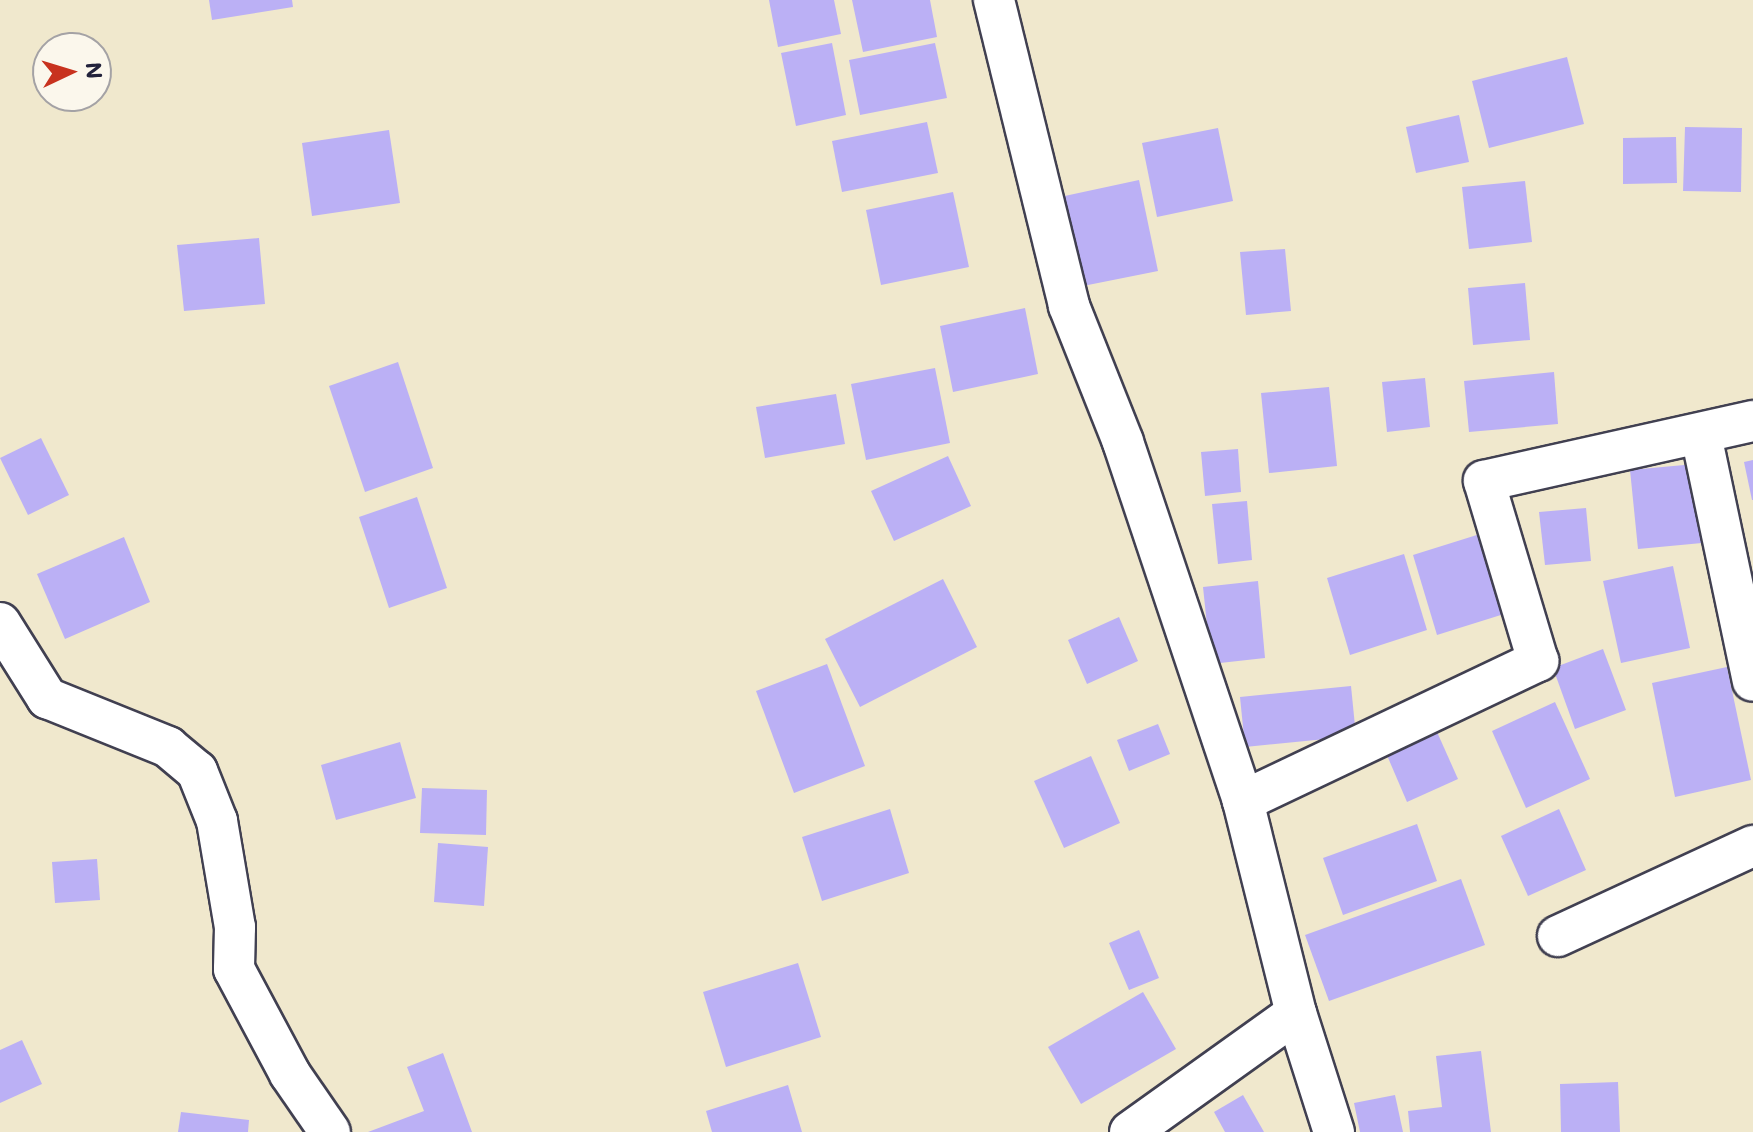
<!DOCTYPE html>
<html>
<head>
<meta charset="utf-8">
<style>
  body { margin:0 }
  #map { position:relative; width:1753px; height:1132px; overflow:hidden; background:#f0e8cd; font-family:Mali,sans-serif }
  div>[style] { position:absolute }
  .building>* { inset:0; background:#bbb0f5 }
  .roads { filter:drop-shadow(2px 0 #414051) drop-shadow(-2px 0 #414051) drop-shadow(0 2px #414051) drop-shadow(0 -2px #414051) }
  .street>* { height:40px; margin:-20px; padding:0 20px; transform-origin:20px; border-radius:20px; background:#fff }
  span { translate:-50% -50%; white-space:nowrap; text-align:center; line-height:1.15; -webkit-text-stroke:6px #fbf7ec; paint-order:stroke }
  .north { position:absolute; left:32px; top:32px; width:80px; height:80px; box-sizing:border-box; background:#fbf7ec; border:2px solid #a4a2a5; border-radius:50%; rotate:86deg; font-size:22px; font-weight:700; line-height:32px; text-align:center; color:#22223b }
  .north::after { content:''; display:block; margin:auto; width:28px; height:36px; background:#c8321e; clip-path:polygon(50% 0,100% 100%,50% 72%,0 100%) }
</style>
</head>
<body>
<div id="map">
  <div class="building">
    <div style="clip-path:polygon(209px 0,292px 0,293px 7px,212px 20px)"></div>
    <div style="clip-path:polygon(769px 0,834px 0,841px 34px,778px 47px)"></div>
    <div style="clip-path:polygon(852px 0,930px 0,937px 37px,863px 52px)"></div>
    <div style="clip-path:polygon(832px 43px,846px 115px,796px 126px,781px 53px)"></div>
    <div style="clip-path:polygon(935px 43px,947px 98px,860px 115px,849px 60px)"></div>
    <div style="clip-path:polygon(1567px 57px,1584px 124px,1489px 148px,1472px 81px)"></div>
    <div style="clip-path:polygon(1459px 115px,1469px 162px,1416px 173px,1406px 127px)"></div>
    <div style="clip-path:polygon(927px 122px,938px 173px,842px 192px,832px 141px)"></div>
    <div style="clip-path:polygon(1685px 127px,1742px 128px,1741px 192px,1683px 191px)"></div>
    <div style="clip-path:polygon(1218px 128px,1233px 201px,1157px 217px,1142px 143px)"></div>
    <div style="clip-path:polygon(389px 130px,400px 203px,312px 216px,302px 143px)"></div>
    <div style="clip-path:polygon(1676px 137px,1677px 183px,1623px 184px,1623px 138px)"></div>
    <div style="clip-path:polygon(1139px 180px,1158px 271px,1078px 287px,1060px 197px)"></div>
    <div style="clip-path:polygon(1525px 181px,1532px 242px,1469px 249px,1462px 187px)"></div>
    <div style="clip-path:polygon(953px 192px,969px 267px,881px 285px,866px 210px)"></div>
    <div style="clip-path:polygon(259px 238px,265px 304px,184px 311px,177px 245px)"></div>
    <div style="clip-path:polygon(1285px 249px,1291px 311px,1246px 315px,1240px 252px)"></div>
    <div style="clip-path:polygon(1525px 283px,1530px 340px,1473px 345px,1468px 288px)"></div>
    <div style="clip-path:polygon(1025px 308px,1038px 374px,953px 392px,940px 326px)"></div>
    <div style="clip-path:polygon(398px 362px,433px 468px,365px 492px,329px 386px)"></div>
    <div style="clip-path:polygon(935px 368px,950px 443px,866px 460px,851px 384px)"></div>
    <div style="clip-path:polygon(1554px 372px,1558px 424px,1469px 432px,1464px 381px)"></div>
    <div style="clip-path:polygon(1425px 378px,1430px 427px,1387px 432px,1382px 382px)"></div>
    <div style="clip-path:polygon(1329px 387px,1337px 466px,1269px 473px,1261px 393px)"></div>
    <div style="clip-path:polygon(836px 394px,845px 444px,765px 458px,756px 407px)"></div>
    <div style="clip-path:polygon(41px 438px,69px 495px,28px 515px,0 458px)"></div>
    <div style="clip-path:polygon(1238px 449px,1241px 492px,1205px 496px,1201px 452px)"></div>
    <div style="clip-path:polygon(948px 456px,971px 506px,894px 541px,871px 491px)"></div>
    <div style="clip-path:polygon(1753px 460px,1753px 500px,1752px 500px,1744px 462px)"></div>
    <div style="clip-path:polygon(1695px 464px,1702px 543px,1638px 549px,1630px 470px)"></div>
    <div style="clip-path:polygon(417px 497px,447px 588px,389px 608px,359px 517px)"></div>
    <div style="clip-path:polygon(1247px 501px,1252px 560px,1218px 564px,1212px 504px)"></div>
    <div style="clip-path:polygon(1586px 508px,1591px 561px,1545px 565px,1539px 512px)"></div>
    <div style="clip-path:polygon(1480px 534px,1504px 614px,1437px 635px,1413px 555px)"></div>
    <div style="clip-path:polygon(124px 537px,150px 602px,65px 639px,37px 574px)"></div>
    <div style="clip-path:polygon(1404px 554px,1427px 630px,1350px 655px,1327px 578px)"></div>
    <div style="clip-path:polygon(1673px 566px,1690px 648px,1621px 663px,1603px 581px)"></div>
    <div style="clip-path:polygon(943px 579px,977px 647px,860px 707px,825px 639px)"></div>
    <div style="clip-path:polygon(1258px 581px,1265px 658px,1211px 664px,1203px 587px)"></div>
    <div style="clip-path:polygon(1119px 617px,1138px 661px,1087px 684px,1068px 640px)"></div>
    <div style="clip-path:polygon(1603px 649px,1626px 710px,1575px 729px,1553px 668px)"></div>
    <div style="clip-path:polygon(827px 664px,865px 766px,794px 793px,756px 691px)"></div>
    <div style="clip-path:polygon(1727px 667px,1751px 780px,1675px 797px,1652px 683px)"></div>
    <div style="clip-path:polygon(1351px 686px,1356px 736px,1245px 747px,1240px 697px)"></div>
    <div style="clip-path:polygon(1555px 702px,1590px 779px,1526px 808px,1492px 731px)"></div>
    <div style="clip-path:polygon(1433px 723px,1458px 779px,1407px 802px,1383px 746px)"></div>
    <div style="clip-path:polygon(1158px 724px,1170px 754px,1129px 771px,1117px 740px)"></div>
    <div style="clip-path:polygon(400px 742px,416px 798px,336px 820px,321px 765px)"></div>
    <div style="clip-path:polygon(1091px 756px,1120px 823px,1064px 848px,1034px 781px)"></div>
    <div style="clip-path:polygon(422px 788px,487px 790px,486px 835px,420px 833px)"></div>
    <div style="clip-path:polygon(890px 809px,909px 873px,822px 901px,802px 837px)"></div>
    <div style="clip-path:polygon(1559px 809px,1586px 870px,1528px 896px,1501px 836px)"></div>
    <div style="clip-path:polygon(1417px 824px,1437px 881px,1343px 915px,1323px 858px)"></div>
    <div style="clip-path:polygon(438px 843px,488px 847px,484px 906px,434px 902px)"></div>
    <div style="clip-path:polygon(97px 859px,100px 900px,55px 903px,52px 862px)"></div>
    <div style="clip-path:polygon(1461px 879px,1485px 945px,1329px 1001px,1305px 935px)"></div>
    <div style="clip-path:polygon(1139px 930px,1159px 978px,1129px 990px,1109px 943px)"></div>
    <div style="clip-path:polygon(798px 963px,821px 1037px,726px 1067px,703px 992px)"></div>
    <div style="clip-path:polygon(1143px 992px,1176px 1049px,1081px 1104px,1048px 1047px)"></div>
    <div style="clip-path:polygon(22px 1040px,42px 1084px,0 1103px,0 1050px)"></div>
    <div style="clip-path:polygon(1481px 1051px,1491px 1132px,1410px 1132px,1408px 1111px,1442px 1107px,1436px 1056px)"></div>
    <div style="clip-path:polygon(443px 1053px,472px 1132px,368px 1132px,424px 1111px,407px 1067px)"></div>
    <div style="clip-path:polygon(1618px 1082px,1620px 1132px,1561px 1132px,1560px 1084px)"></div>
    <div style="clip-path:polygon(788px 1085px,802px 1132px,712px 1132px,706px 1111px)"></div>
    <div style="clip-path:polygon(1243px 1095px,1264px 1132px,1225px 1132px,1214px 1112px)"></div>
    <div style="clip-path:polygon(1395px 1095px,1403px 1132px,1360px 1132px,1354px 1103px)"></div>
    <div style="clip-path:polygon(181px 1112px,249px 1120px,248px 1132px,178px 1132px)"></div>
  </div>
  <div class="roads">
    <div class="street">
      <div style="left:994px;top:0;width:315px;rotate:76.2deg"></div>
      <div style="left:1069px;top:306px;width:146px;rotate:68.3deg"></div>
      <div style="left:1123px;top:442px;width:379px;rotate:71.5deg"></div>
      <div style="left:1243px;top:801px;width:219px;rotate:76deg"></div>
      <div style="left:1296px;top:1013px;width:125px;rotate:72.3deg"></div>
      <div style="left:1701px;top:435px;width:251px;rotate:78.1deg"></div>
      <div style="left:0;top:623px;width:89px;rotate:57.9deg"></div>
      <div style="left:47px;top:698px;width:131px;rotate:22deg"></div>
      <div style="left:168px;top:747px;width:38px;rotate:40deg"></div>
      <div style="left:197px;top:771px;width:54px;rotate:68.2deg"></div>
      <div style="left:217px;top:821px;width:108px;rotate:80.4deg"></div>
      <div style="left:235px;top:927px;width:42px;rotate:91.4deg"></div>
      <div style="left:234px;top:969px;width:119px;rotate:61.9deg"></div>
      <div style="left:290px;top:1074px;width:70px;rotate:55.4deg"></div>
      <div style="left:1243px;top:801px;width:327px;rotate:-25.4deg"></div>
      <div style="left:1538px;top:661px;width:188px;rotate:-106.7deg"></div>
      <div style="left:1484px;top:481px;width:276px;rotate:-12.6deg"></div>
      <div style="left:1558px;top:936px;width:215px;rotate:-24.8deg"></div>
      <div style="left:1130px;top:1132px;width:204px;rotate:-35.6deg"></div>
    </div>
  </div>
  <div class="north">N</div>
</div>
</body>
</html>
